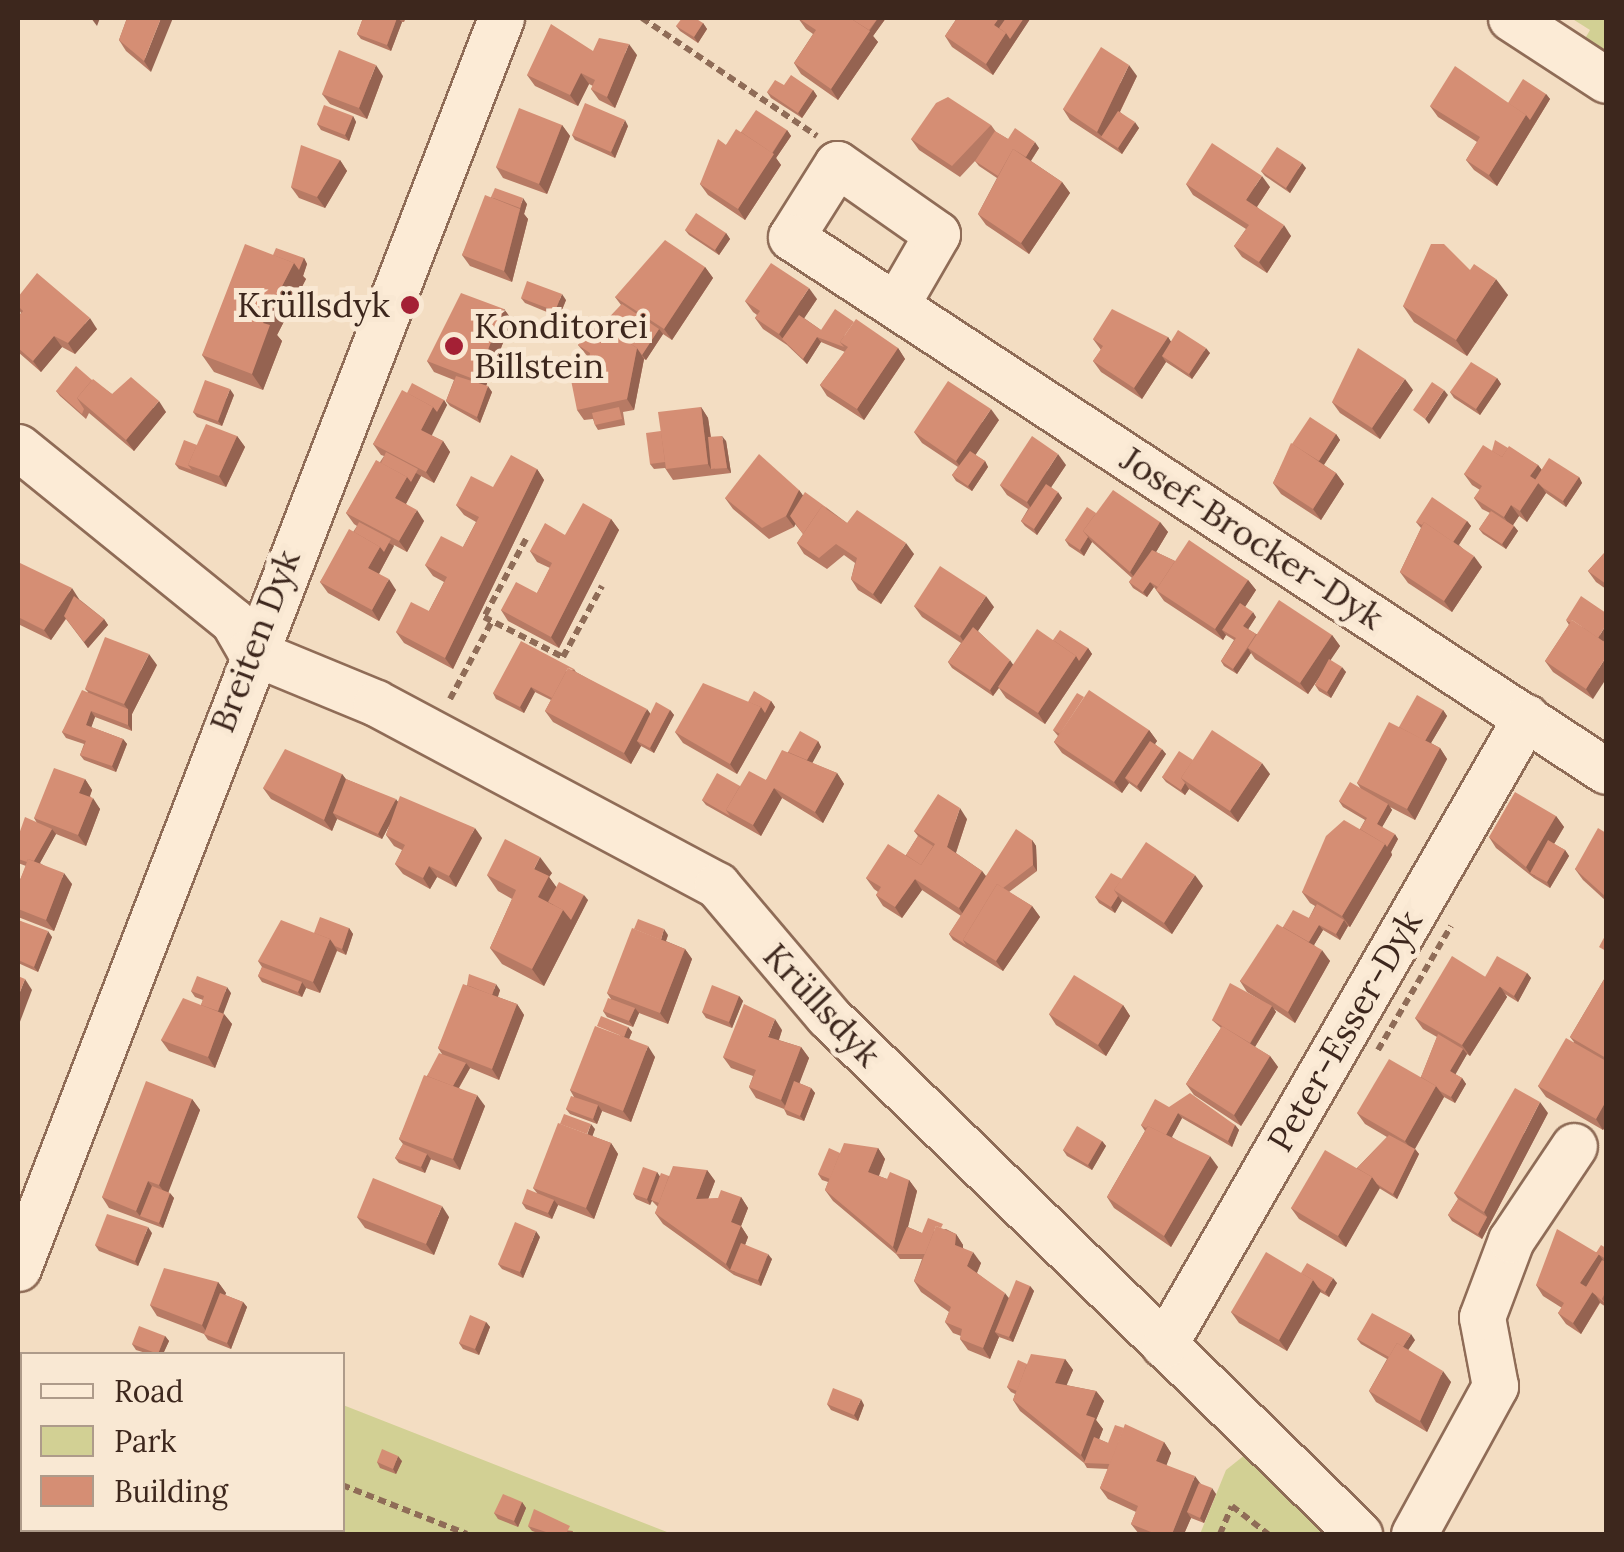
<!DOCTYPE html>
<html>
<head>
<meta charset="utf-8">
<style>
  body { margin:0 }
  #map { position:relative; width:1624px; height:1552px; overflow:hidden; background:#f3ddc2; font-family:Lora,serif }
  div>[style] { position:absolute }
  .green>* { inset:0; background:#d2d094 }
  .path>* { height:6px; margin-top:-3px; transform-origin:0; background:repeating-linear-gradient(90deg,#8f6c57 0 8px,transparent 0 13px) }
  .roads { filter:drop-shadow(2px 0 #8f6c57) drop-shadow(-2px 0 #8f6c57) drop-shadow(0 2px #8f6c57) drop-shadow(0 -2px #8f6c57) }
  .minor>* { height:45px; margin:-22.5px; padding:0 22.5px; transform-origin:22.5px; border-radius:22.5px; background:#fcebd6 }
  .wall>* { inset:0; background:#b77a64 }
  .shaded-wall>* { inset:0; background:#956351 }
  .building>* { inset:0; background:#d58e74 }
  .dots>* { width:28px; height:28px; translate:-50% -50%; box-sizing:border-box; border:5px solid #f9e8d3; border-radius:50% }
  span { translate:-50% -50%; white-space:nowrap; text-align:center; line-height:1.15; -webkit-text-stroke:10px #f9e8d3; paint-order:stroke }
  .poi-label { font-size:35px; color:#3d271d }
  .right { translate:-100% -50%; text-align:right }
  .left { translate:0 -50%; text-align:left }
  .street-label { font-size:35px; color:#3d271d }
  .frame { position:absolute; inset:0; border:20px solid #3d271d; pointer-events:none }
  .legend { position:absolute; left:20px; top:1352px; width:325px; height:180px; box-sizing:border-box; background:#f9e8d3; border:2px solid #ae9b8a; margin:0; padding:12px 18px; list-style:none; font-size:30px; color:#3d271d }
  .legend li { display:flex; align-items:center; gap:20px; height:50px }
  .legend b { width:50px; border:2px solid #ae9b8a }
</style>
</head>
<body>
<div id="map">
  <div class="green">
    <div style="clip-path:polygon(1571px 18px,1606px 18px,1606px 56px,1579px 49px,1590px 30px)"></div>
    <div style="clip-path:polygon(343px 1405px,672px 1534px,246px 1534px,342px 1530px)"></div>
    <div style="clip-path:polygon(1246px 1454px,1345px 1534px,1200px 1534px,1226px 1470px)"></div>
    <div style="clip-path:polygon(57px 1530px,185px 1530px,199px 1534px,70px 1534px)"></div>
  </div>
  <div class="path">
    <div style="left:642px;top:18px;width:211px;rotate:34deg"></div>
    <div style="left:526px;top:539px;width:89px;rotate:118.3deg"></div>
    <div style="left:484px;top:617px;width:89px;rotate:26.9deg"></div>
    <div style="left:563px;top:657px;width:81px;rotate:-61.2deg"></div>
    <div style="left:450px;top:699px;width:89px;rotate:-61.7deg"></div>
    <div style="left:1378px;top:1050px;width:144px;rotate:-59.5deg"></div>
    <div style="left:342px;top:1485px;width:134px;rotate:21.4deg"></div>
    <div style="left:18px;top:1505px;width:16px;rotate:-75deg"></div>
    <div style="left:140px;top:1530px;width:15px;rotate:16deg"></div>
    <div style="left:272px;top:1534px;width:4px;rotate:-63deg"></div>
    <div style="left:1220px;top:1534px;width:30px;rotate:-67deg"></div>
    <div style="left:1232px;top:1506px;width:46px;rotate:37.9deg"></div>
  </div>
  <div class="roads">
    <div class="minor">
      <div style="left:1511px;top:18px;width:113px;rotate:33.1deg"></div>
      <div style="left:896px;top:305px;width:82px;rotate:-60deg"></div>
      <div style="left:937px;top:234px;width:122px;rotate:-145deg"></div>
      <div style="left:837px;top:164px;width:86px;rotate:122.2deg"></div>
      <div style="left:791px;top:237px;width:974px;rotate:33.23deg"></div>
      <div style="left:18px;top:447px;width:277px;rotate:39deg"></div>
      <div style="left:233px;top:621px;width:34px;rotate:60deg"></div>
      <div style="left:250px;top:651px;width:136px;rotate:22.4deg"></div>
      <div style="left:376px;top:703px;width:387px;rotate:28.1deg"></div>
      <div style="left:717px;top:885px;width:172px;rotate:49.7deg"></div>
      <div style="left:828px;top:1016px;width:742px;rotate:44.29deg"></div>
      <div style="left:18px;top:1268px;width:1340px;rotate:-68.87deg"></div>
      <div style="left:1164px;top:1345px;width:725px;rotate:-60.04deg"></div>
      <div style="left:1414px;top:1534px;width:169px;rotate:-61.3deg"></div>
      <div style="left:1495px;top:1386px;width:70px;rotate:-100.7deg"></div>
      <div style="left:1482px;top:1317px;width:82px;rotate:-69.4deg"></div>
      <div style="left:1511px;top:1240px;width:113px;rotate:-56.2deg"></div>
    </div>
  </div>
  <div class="wall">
    <div style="clip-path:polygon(127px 18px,151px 72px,126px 51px,119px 40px)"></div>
    <div style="clip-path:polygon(363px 18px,406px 18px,404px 22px,402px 22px,391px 51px,361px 39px,357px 34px)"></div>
    <div style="clip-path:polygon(798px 18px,886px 18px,873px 36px,878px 42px,838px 100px,801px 74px,794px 63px,813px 34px,806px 29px)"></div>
    <div style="clip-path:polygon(957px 18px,1029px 18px,1030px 19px,993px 75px,952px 47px,945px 36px)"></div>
    <div style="clip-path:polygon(703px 23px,707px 29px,698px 43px,680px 31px,676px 26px)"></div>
    <div style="clip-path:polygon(593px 51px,637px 55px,615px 108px,599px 100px,591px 89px,593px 86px,589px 84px,578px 106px,535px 86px,527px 75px)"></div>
    <div style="clip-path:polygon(383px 76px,367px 119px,330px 104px,322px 94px)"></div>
    <div style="clip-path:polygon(1137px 76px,1120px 112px,1139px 128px,1122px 154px,1070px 120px,1063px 109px)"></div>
    <div style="clip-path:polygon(813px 90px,817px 96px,802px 118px,771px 98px,767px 92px)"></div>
    <div style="clip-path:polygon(1546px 94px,1550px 99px,1497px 186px,1474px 170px,1466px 160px,1477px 142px,1438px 117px,1430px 106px,1508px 103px)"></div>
    <div style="clip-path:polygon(353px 116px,356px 122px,349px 141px,321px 130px,317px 124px)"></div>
    <div style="clip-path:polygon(562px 125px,570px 136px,547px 194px,503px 178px,496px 167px)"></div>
    <div style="clip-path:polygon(991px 125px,996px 132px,1008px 139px,1039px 148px,1031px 161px,1062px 182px,1070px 193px,1029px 254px,986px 225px,978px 214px,997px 178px,979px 166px,975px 161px,960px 177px,919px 150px,911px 139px)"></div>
    <div style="clip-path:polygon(628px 126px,615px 158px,575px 140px,572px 135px)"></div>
    <div style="clip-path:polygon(787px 130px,791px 136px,776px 158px,781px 165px,745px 220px,708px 195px,700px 184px,726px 145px,741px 132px)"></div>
    <div style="clip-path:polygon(340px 160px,347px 171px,325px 208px,299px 198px,291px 187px)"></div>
    <div style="clip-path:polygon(1306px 168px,1290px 193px,1265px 176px,1261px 171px)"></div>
    <div style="clip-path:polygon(1186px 184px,1270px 187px,1257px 207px,1291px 236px,1267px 273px,1242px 257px,1234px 246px,1246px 229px,1193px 195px)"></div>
    <div style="clip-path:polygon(491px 197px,527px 204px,524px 214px,528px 219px,512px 282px,470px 266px,462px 255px)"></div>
    <div style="clip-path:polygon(685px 230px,726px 233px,730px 239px,719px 255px,689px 235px)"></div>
    <div style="clip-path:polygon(273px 255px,304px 258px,307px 264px,303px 276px,306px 279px,277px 335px,282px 341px,263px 390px,214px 372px,202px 355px)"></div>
    <div style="clip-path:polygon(705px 267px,713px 278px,672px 340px,663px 334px,646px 360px,644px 359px,634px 410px,623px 412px,625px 425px,598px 430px,595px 425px,593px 419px,584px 420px,577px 410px,589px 358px,578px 345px,602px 325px,621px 305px,615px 297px)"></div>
    <div style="clip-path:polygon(1470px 270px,1508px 295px,1467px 356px,1414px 322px,1403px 306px)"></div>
    <div style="clip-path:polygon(18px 297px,97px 329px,75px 354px,62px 347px,41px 372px,18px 352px,18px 317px,21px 313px,18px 308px)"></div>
    <div style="clip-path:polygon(521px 298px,566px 300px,559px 317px,525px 303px)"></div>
    <div style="clip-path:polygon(817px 299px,804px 318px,821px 330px,898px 348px,905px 359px,864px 420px,827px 396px,820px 385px,845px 352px,821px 342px,807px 364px,787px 345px,763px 329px,755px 318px,757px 315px,753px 312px,745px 301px)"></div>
    <div style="clip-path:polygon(504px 309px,512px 320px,486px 386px,492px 392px,480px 423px,450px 406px,446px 401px,454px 380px,434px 372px,427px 361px)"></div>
    <div style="clip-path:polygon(1168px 337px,1171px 342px,1210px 353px,1192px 379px,1166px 362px,1142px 399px,1101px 372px,1093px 361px,1101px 350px,1093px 339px)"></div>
    <div style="clip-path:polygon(1497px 378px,1501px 384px,1480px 415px,1454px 398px,1450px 392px)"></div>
    <div style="clip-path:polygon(92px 380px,112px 394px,166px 412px,134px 451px,89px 413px,86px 419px,60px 396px,56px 391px)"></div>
    <div style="clip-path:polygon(1413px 390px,1380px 439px,1340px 413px,1332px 402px)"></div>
    <div style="clip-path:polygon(407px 393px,444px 400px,447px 405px,431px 435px,443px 441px,450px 452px,434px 483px,421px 476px,406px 504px,424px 521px,407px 552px,394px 545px,379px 574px,396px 590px,379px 621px,328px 593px,320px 582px,357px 526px,354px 524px,346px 513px,384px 456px,381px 455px,373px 444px)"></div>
    <div style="clip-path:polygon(234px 395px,222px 426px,197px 417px,193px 412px)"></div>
    <div style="clip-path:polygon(701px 407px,708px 418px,711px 437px,726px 441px,731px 473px,673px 480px,665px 468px,654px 469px,650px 464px,661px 431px)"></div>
    <div style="clip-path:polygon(999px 420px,975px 455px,985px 461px,988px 467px,972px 491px,956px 481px,952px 475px,958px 467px,922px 443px,914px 432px)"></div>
    <div style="clip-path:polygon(1336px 434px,1340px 440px,1324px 465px,1336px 473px,1344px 484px,1321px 520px,1281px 494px,1273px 483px,1292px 444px)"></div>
    <div style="clip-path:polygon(237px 436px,245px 447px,226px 487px,179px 469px,175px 464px,197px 445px)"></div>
    <div style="clip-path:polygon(1508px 448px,1538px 465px,1542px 470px,1579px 477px,1582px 483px,1566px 507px,1546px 493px,1527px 522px,1519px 516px,1513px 525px,1518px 531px,1506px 549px,1483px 534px,1479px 529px,1490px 513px,1482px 509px,1474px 498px,1480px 490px,1472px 485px,1464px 474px,1492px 451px)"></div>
    <div style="clip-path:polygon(1066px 465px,1051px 487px,1062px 498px,1037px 535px,1025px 526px,1021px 521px,1028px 509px,1007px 495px,1000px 485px)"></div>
    <div style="clip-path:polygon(537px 469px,544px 480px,453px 669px,404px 643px,396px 632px,429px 611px,444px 582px,433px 576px,425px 565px,463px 547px,476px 522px,464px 515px,456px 505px)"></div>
    <div style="clip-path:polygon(799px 490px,803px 496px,827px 508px,847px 523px,914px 554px,881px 604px,858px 590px,851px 579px,855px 563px,844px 555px,827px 569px,804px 554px,797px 543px,803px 534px,795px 524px,794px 527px,769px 539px,733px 509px,725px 498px)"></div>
    <div style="clip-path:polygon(1096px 513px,1160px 522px,1168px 532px,1156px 552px,1175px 561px,1248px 580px,1256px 590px,1245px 607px,1256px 617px,1248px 629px,1256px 634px,1332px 635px,1340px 646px,1330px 660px,1346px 672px,1331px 698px,1319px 691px,1315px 685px,1321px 675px,1308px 694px,1255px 659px,1251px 653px,1237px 674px,1224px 666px,1221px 661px,1234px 640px,1226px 635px,1223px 640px,1164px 601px,1154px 587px,1147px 597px,1133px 588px,1129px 582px,1132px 578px,1092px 542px,1084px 556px,1069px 546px,1065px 540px)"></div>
    <div style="clip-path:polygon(611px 519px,619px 530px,559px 648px,508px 621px,501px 610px,537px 593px,550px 568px,537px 562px,530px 551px,565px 535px)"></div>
    <div style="clip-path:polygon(1467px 521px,1471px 526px,1459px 545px,1482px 567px,1452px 612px,1408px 583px,1400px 572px,1421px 528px,1416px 522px)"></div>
    <div style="clip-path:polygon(1606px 551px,1606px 589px,1596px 582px,1588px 571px)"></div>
    <div style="clip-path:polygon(18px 565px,79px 599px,104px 619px,108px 625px,88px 648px,66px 619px,51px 640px,18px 624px)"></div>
    <div style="clip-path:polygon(914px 606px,994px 607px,978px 631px,1013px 665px,1053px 640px,1088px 648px,1092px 654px,1045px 724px,1006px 698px,999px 688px,993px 696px,952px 668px,948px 662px,961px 643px,922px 617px)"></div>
    <div style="clip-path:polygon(1566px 620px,1606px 637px,1604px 641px,1593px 699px,1553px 672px,1545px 661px,1569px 625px)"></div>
    <div style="clip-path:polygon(157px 665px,132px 714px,132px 731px,95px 717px,91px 727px,123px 739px,127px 744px,116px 772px,84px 760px,80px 755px,84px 744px,66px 738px,62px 732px,88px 692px,85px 689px)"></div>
    <div style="clip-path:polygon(574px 669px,576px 672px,650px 714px,670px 710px,674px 715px,654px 753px,641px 746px,631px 764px,553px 722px,545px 711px,551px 700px,535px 692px,524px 713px,496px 699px,493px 693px)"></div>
    <div style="clip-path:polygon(771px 701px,775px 707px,737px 774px,683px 743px,675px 732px,748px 702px)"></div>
    <div style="clip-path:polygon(1443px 710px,1447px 716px,1431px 743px,1440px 748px,1447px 759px,1415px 820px,1390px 807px,1392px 810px,1382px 827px,1398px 839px,1391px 852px,1392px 855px,1350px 927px,1348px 926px,1340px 940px,1323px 930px,1314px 945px,1330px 961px,1295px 1023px,1274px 1009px,1276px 1012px,1255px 1047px,1270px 1056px,1278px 1067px,1241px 1126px,1194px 1095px,1186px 1084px,1221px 1028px,1212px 1020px,1260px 1000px,1247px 992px,1240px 981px,1283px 927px,1309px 918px,1315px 906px,1310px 903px,1302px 892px,1360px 829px,1365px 820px,1343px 807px,1339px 801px,1361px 789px,1357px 783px,1399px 727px)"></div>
    <div style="clip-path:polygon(1053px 730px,1149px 730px,1157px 741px,1155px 744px,1166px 754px,1141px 792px,1129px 783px,1122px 793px,1062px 753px,1054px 742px,1058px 736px)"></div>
    <div style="clip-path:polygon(818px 741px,821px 747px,812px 763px,837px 773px,844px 784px,823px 823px,782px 798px,761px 836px,706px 805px,702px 800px,740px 786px,766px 780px,788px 752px)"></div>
    <div style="clip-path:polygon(1193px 760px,1270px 774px,1238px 822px,1189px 789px,1185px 795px,1166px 782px,1162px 777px)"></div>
    <div style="clip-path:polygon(342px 774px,346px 779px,482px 838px,456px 887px,437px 877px,430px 889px,403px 874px,395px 864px,402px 850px,394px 846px,386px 835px,390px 824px,382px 839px,337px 819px,332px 831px,271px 799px,263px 788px)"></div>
    <div style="clip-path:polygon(85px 779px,92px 790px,90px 796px,100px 809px,86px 846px,56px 834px,40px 863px,72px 884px,54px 931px,18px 917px,18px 879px,20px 880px,26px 866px,18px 863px,18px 837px,37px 823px,34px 818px)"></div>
    <div style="clip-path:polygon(1556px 816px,1564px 827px,1554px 844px,1565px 850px,1569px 856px,1550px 888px,1534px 878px,1496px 848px,1489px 837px)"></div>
    <div style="clip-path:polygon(967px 819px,956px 853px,982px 871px,986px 876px,1032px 840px,1036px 846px,1037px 871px,1009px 892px,1032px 906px,1040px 917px,1003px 971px,953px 940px,949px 934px,961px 916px,922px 890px,902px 918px,883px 906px,876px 895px,878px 892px,874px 889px,866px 878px,906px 855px,918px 836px,914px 831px)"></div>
    <div style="clip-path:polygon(1606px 833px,1606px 901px,1583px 880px,1575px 869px)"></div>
    <div style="clip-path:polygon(552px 873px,549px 877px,556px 887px,588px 900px,544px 986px,502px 964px,490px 948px,512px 899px,498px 891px,487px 875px)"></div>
    <div style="clip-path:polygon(1122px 879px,1203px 886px,1172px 934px,1122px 901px,1115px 913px,1099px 903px,1095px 897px)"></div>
    <div style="clip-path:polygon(18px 920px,52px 937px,38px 972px,18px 963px)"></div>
    <div style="clip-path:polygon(349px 928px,353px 934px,346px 955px,337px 951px,320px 993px,306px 988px,302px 997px,262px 982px,258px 976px,262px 967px,258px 961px,314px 933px)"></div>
    <div style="clip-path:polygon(668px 935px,666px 941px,685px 949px,692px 959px,668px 1024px,639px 1013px,633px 1027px,607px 1017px,603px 1011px,611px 999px,607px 993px)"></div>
    <div style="clip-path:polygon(1527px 973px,1531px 978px,1518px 1002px,1505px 994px,1507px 997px,1470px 1056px,1467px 1054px,1455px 1074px,1462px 1078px,1466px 1084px,1455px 1103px,1444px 1097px,1415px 1149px,1419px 1154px,1397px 1199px,1379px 1188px,1346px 1247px,1299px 1219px,1291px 1208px,1357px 1168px,1387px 1137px,1365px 1124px,1357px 1113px,1421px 1077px,1437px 1037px,1423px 1029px,1415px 1018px,1485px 977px)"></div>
    <div style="clip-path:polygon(1606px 976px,1606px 1125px,1603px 1130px,1546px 1097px,1538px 1086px,1574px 1042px,1570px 1037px)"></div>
    <div style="clip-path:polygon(467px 985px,500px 990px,498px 997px,517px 1004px,524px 1015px,499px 1080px,470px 1068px,459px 1088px,485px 1106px,460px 1170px,430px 1159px,425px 1173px,399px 1163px,395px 1158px,403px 1144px,399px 1139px,427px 1076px,442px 1054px,438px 1048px)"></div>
    <div style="clip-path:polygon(191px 991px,231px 993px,223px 1013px,232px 1024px,215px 1068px,169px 1051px,161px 1040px,201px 1005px,203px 1000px,195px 997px)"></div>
    <div style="clip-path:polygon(739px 996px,743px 1001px,732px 1028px,706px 1018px,702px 1012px)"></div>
    <div style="clip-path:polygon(1123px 1005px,1130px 1016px,1106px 1056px,1056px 1025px,1049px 1014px)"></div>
    <div style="clip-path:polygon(628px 1027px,632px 1032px,629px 1039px,655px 1057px,631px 1122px,602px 1111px,597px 1124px,570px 1114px,566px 1109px,574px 1097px,570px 1090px)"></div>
    <div style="clip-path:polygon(782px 1030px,779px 1040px,801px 1047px,809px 1058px,799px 1083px,811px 1088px,815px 1093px,804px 1121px,787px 1115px,784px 1109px,756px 1098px,749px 1087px,753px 1076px,731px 1068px,723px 1057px)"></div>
    <div style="clip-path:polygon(192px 1099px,200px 1110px,168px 1192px,174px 1198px,163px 1228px,109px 1208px,102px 1197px)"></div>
    <div style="clip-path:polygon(1169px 1107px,1235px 1125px,1239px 1130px,1232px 1147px,1182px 1118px,1172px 1137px,1218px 1167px,1171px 1247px,1114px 1208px,1107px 1197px,1145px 1131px,1141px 1125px)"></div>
    <div style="clip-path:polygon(1548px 1113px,1482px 1239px,1452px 1221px,1448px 1215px,1458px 1199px,1454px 1193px)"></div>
    <div style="clip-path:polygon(595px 1129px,592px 1136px,611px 1143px,618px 1154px,594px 1219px,558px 1205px,552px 1219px,526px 1209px,522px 1203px,537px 1193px,533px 1188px)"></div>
    <div style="clip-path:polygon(1102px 1141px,1106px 1146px,1092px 1170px,1067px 1156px,1063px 1150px)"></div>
    <div style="clip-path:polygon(878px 1148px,885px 1159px,879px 1176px,887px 1179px,909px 1180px,917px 1191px,908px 1227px,922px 1233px,946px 1229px,956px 1234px,963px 1245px,963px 1248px,981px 1263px,977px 1273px,1009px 1298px,1030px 1286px,1034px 1291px,1013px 1342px,999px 1337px,990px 1359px,968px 1350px,960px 1339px,961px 1336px,953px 1333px,945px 1322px,949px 1312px,921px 1292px,914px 1281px,922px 1259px,900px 1259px,896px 1254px,833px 1201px,825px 1190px,828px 1182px,822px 1180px,818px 1174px,840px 1153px)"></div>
    <div style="clip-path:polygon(707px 1170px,715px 1181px,708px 1199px,741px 1197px,748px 1208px,741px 1226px,748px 1237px,745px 1245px,772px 1259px,761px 1286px,734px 1275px,663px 1224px,655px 1213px,658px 1207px,652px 1201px,650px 1205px,636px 1199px,633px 1194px,657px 1172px,659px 1176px,669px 1176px)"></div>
    <div style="clip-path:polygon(357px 1217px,449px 1217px,434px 1255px,365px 1228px)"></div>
    <div style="clip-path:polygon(152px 1233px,138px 1266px,99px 1251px,95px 1245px)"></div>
    <div style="clip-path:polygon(540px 1237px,523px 1278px,502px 1269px,498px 1264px)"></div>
    <div style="clip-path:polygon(1606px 1247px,1606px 1307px,1600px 1303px,1581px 1334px,1566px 1324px,1558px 1313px,1562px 1308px,1543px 1296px,1536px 1285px)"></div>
    <div style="clip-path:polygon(1301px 1273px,1337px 1283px,1329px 1297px,1320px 1292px,1287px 1351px,1239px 1323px,1231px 1312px)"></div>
    <div style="clip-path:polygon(218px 1282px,226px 1293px,225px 1295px,243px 1302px,247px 1307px,231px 1349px,208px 1340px,204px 1334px,157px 1316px,150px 1305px)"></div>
    <div style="clip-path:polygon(486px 1322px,490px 1327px,479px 1355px,463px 1349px,459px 1343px)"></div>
    <div style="clip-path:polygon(165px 1336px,169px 1341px,163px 1354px,149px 1354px,136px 1350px,132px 1344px)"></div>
    <div style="clip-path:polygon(1357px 1339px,1415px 1340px,1408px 1350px,1451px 1382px,1427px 1432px,1376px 1402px,1369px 1391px,1387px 1359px,1361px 1344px)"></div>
    <div style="clip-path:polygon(1065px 1359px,1073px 1370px,1066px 1385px,1096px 1391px,1104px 1401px,1096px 1420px,1103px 1429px,1099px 1439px,1108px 1443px,1164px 1442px,1171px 1453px,1166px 1465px,1216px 1494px,1204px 1523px,1191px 1518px,1184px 1534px,1139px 1534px,1131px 1524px,1136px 1512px,1108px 1499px,1100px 1488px,1108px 1469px,1087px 1468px,1084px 1463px,1020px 1411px,1013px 1400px,1015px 1394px,1011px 1392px,1007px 1387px,1027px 1364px)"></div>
    <div style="clip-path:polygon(827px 1404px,864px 1405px,858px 1421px,831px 1410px)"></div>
    <div style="clip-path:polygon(402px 1461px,396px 1474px,380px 1468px,377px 1462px)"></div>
    <div style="clip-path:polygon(522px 1502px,526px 1508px,518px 1527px,498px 1519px,494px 1513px)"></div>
    <div style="clip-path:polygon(528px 1526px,573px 1531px,572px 1534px,541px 1534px,532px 1531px)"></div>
  </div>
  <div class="shaded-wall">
    <div style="clip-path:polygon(91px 18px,100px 18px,97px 26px)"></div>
    <div style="clip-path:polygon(161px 18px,173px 18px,151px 72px,144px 61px)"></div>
    <div style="clip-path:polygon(397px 18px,402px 22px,391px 51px,387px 45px)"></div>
    <div style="clip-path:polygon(878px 18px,886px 18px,873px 36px,878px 42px,838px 100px,831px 89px)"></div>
    <div style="clip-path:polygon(999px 18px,1013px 18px,997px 30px,994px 25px)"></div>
    <div style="clip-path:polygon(1024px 18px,1029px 18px,1030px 19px,993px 75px,986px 64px,1006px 33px)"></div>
    <div style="clip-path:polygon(703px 23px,707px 29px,698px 43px,694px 37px)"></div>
    <div style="clip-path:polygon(629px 44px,637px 55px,615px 108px,607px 97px)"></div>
    <div style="clip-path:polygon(376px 65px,383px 76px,367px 119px,359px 108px)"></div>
    <div style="clip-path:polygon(1129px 65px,1137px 76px,1106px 140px,1097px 132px)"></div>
    <div style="clip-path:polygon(581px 73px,589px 84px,578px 106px,570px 95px)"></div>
    <div style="clip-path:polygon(813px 90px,817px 96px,802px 118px,798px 113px)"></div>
    <div style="clip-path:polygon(1546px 94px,1550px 99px,1497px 186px,1489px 175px,1526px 115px)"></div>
    <div style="clip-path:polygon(353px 116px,356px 122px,349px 141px,345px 135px)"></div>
    <div style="clip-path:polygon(625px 120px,628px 126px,615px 158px,611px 152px)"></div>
    <div style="clip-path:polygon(1135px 122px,1139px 128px,1122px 154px,1118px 148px)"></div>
    <div style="clip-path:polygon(562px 125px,570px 136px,547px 194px,539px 184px)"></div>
    <div style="clip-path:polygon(787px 130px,791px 136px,776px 158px,781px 165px,745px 220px,738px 209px)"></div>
    <div style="clip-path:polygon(1035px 142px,1039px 148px,1028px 165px,1024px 159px)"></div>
    <div style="clip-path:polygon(340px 160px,347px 171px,325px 208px,317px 197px)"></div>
    <div style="clip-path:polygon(1302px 163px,1306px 168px,1290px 193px,1286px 188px)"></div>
    <div style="clip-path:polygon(1262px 176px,1270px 187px,1254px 211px,1246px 200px)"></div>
    <div style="clip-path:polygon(1062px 182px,1070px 193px,1029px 254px,1021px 243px)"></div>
    <div style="clip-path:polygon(523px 198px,527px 204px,524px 214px,528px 219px,512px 282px,504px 271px)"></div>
    <div style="clip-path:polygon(1284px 225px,1291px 236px,1267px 273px,1259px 262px)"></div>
    <div style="clip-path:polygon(726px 233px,730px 239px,719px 255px,715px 250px)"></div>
    <div style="clip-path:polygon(304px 258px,307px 264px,303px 276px,306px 279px,277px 335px,282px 341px,263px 390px,252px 374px,263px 323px,294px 263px)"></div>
    <div style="clip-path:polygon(705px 267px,713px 278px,672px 340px,664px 329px)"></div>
    <div style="clip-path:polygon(1496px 279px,1508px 295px,1467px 356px,1456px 340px)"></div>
    <div style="clip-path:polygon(809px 288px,817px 299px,787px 344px,779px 334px)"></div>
    <div style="clip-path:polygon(562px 294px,566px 300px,559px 317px,555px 311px)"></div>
    <div style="clip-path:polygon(504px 309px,512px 320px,484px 391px,476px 380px)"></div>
    <div style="clip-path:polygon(90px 318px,97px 329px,75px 354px,68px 343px)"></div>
    <div style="clip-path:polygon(659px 329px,663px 334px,646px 360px,642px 355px)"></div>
    <div style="clip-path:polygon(54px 336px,62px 347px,41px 372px,33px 361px)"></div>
    <div style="clip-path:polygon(817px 337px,821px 342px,807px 364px,803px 359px)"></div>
    <div style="clip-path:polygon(1168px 337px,1175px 348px,1162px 356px,1166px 362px,1142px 399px,1134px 388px)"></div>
    <div style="clip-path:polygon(637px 348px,644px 359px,634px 410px,627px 399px)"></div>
    <div style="clip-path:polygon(898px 348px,905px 359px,864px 420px,857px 409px)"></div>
    <div style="clip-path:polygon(1206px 348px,1210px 353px,1192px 379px,1189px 374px)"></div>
    <div style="clip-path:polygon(1497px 378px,1501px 384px,1480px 415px,1476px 409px)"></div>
    <div style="clip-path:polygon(1405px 379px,1413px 390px,1380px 439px,1372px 428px)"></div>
    <div style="clip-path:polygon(488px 386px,492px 392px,480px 423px,477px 417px)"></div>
    <div style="clip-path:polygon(230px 389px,234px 395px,222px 426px,218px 421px)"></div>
    <div style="clip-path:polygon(1444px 390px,1448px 395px,1429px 424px,1425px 419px)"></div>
    <div style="clip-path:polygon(444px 400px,447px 405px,429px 441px,421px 430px,433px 407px)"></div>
    <div style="clip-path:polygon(159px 401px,166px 412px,134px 451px,126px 440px)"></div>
    <div style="clip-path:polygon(701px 407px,708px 418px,715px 469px,711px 469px,708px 464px)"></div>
    <div style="clip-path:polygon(991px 409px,999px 420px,964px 472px,956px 461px)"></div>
    <div style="clip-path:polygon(1336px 434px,1340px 440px,1321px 469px,1317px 463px)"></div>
    <div style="clip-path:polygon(237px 436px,245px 447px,226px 487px,219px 476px)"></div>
    <div style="clip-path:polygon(722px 436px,726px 441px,731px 473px,727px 468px)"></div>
    <div style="clip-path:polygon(443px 441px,450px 452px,434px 483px,426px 472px)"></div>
    <div style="clip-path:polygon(1058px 454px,1066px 465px,1034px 513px,1027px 502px)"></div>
    <div style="clip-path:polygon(985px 461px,988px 467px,972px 491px,968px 486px)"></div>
    <div style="clip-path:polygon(1538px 465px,1546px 476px,1540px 484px,1546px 493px,1527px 522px,1520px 511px,1530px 476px)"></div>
    <div style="clip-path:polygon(537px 469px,544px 480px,453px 669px,445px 658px)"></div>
    <div style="clip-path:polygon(416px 473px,421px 476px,403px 509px,395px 498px,407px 477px)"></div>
    <div style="clip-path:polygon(1336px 473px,1344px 484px,1321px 520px,1313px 509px)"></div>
    <div style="clip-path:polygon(1579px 477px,1582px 483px,1566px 507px,1563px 501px)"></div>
    <div style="clip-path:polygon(799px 490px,807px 501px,794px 527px,786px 516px)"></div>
    <div style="clip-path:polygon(1058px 492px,1062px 498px,1037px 535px,1034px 529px)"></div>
    <div style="clip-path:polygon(1511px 505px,1519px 516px,1511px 528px,1504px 517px)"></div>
    <div style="clip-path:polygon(417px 510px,424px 521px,407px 552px,399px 541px)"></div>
    <div style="clip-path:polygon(611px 519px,619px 530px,559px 648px,551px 637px)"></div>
    <div style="clip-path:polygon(1467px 521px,1471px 526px,1456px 549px,1452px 544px)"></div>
    <div style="clip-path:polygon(1160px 522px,1168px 532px,1138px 582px,1130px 572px)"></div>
    <div style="clip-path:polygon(1514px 526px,1518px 531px,1506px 549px,1502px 544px)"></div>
    <div style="clip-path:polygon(1088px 537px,1092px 542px,1084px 556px,1080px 550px)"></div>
    <div style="clip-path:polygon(389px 543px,394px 546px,376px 579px,368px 568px,380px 547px)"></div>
    <div style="clip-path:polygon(906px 543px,914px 554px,881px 604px,873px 594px)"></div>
    <div style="clip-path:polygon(1474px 556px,1482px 567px,1452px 612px,1444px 601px)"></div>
    <div style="clip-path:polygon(389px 579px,396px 590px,379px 621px,372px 610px)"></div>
    <div style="clip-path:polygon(1248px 580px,1256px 590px,1228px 633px,1222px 630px,1226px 635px,1223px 640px,1215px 629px)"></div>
    <div style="clip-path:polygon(1150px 582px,1154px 587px,1147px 597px,1143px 592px)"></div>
    <div style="clip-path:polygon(72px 588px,79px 599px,51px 640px,44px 630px)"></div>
    <div style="clip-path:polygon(986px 596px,994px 607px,967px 647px,960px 636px)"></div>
    <div style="clip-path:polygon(1253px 612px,1256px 617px,1247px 631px,1243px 626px)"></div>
    <div style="clip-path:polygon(104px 619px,108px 625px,88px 648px,84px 642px)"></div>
    <div style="clip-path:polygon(1606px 625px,1606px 637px,1601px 645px,1597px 640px)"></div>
    <div style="clip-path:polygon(1332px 635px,1340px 646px,1308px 694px,1300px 683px)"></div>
    <div style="clip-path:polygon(1088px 648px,1092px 654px,1045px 724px,1038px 713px,1076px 656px)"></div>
    <div style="clip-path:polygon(1248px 648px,1251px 653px,1237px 674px,1233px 669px)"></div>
    <div style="clip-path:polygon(149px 654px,157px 665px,132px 714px,132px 731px,128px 725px,128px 710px,124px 704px)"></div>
    <div style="clip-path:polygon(1606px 657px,1606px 679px,1593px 699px,1586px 689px)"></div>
    <div style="clip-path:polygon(1010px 660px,1014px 666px,993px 696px,990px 690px)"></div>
    <div style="clip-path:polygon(1342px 667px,1346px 672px,1331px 698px,1327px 692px)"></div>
    <div style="clip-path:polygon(531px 687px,535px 692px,524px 713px,520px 707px)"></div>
    <div style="clip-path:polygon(771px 701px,775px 707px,737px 774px,730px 764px,761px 707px)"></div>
    <div style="clip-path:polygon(647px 709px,655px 720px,637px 741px,641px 746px,631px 764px,624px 753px)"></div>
    <div style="clip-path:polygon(670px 710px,674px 715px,654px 753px,650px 748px)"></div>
    <div style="clip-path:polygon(1443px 710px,1447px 716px,1428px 748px,1424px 742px)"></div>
    <div style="clip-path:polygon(91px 711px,95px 717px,90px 731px,86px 725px)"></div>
    <div style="clip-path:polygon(1149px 730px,1157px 741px,1130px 781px,1125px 778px,1129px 783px,1122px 793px,1114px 782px)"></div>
    <div style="clip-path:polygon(123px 739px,127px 744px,116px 772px,112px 766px)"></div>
    <div style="clip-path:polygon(818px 741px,821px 747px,808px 771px,804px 765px)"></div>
    <div style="clip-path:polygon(1440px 748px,1447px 759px,1415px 820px,1407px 809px)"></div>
    <div style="clip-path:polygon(1162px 749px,1166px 754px,1141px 792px,1137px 786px)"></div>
    <div style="clip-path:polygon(1262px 763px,1270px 774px,1238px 822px,1230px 811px)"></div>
    <div style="clip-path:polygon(837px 773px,844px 784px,823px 823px,815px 812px)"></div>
    <div style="clip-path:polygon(342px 774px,350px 785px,333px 813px,337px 819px,332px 831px,324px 820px)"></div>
    <div style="clip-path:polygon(85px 779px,92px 790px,87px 804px,79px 793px)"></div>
    <div style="clip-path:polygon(1185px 783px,1189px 789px,1185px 795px,1181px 790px)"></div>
    <div style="clip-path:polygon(774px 788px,782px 798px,761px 836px,753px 825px)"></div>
    <div style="clip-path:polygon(93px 798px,100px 809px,86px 846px,78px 835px)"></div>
    <div style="clip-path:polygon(396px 799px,400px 805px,382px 839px,378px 834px)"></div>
    <div style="clip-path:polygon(1388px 804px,1392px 810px,1381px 829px,1377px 824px)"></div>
    <div style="clip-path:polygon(960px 808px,967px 819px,954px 858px,947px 847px)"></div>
    <div style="clip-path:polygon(1556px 816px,1564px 827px,1535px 876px,1530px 873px,1526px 867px)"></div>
    <div style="clip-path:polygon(475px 828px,482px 838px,456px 887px,449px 876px)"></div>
    <div style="clip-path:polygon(52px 829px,56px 834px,36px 870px,32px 864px)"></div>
    <div style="clip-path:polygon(1395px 834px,1398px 839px,1391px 852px,1392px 855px,1350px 927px,1342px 916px,1385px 844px)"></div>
    <div style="clip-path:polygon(1032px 840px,1036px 846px,1037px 871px,1033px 865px)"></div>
    <div style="clip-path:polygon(1565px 850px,1569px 856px,1550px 888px,1547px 882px)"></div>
    <div style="clip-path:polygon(540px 857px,552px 873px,549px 877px,560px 892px,551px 910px,538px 897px,534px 869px)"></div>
    <div style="clip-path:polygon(429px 866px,437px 877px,430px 889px,423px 878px)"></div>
    <div style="clip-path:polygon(982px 871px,989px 881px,966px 919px,959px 908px)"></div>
    <div style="clip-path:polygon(64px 873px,72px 884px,54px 931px,46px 920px)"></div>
    <div style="clip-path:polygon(1195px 875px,1203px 886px,1172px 934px,1164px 923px)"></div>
    <div style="clip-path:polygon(915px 879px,922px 890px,902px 918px,895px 907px)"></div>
    <div style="clip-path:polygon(584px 895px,588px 900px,544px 986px,532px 969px,563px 910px)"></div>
    <div style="clip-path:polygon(1118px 896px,1122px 901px,1115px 913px,1111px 907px)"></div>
    <div style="clip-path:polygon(1032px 906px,1040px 917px,1003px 971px,996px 961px)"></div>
    <div style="clip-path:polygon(1344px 920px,1348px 926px,1340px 940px,1336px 934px)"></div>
    <div style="clip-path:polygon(1319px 925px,1323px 930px,1311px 950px,1307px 944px)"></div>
    <div style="clip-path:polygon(349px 928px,353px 934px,346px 955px,342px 949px)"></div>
    <div style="clip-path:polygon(664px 929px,668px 935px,663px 949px,660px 943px)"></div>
    <div style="clip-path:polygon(48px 931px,52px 937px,38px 972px,34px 967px)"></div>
    <div style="clip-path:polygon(330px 939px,337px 950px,320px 993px,313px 982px)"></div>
    <div style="clip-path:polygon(685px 949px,692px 959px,668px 1024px,660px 1013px)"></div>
    <div style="clip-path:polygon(1322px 950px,1330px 961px,1295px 1023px,1288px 1012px)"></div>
    <div style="clip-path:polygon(1527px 973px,1531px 978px,1518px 1002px,1514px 996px)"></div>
    <div style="clip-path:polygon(25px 979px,32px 990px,18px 1027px,18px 997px)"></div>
    <div style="clip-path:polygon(302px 982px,306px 988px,302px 997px,298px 992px)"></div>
    <div style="clip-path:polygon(496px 984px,500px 990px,495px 1004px,491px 998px)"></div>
    <div style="clip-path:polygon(1500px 986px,1507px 997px,1470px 1056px,1462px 1045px)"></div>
    <div style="clip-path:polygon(227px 987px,231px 993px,221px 1020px,217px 1014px)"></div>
    <div style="clip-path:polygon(739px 996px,743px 1001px,732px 1028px,729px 1022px)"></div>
    <div style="clip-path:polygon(517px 1004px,524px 1015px,499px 1080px,492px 1069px)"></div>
    <div style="clip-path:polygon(1123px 1005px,1130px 1016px,1106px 1056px,1098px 1045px)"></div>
    <div style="clip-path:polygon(1272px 1006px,1276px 1012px,1253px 1050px,1250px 1044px)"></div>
    <div style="clip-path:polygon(635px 1008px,639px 1013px,633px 1027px,629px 1021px)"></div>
    <div style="clip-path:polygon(224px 1014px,232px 1024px,215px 1068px,208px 1057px)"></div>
    <div style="clip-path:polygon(775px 1019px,782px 1030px,776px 1048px,768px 1037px)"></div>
    <div style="clip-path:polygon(628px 1027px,632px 1032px,626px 1046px,623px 1040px)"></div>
    <div style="clip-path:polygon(648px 1046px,655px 1057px,631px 1122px,623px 1111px)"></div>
    <div style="clip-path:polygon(801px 1047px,809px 1058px,789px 1111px,781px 1100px)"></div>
    <div style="clip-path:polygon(1463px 1049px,1467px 1054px,1454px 1077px,1450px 1071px)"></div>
    <div style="clip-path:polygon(1270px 1056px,1278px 1067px,1241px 1126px,1234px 1115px)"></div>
    <div style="clip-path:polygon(466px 1063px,470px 1068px,455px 1094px,451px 1089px)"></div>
    <div style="clip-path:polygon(1462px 1078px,1466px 1084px,1455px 1103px,1451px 1097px)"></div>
    <div style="clip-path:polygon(1436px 1086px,1444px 1097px,1413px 1152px,1405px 1141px)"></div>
    <div style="clip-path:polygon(811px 1088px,815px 1093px,804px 1121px,800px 1116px)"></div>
    <div style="clip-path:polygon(477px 1095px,485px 1106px,460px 1170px,453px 1159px)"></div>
    <div style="clip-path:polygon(192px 1099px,200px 1110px,167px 1196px,159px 1185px)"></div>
    <div style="clip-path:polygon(1606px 1101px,1606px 1125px,1603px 1130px,1596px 1119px)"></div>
    <div style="clip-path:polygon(1540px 1102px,1548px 1113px,1482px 1239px,1478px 1234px,1487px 1217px,1484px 1212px)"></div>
    <div style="clip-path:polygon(598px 1105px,602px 1111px,597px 1124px,593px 1119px)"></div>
    <div style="clip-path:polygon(1178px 1113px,1182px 1118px,1168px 1144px,1164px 1138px)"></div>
    <div style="clip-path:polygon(591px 1124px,595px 1129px,590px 1143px,586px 1138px)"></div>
    <div style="clip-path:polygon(1235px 1125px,1239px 1130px,1232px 1147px,1228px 1141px)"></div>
    <div style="clip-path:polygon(1102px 1141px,1106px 1146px,1092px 1170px,1088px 1165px)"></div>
    <div style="clip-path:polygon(611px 1143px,618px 1154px,594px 1219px,586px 1208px)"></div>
    <div style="clip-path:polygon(878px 1148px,885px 1159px,876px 1183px,868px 1172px)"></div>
    <div style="clip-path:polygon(1415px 1149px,1419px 1154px,1397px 1199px,1393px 1194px)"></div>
    <div style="clip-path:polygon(427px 1154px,431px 1159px,425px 1173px,421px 1167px)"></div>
    <div style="clip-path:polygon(1210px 1156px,1218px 1167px,1171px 1247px,1164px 1236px)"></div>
    <div style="clip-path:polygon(707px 1170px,715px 1181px,704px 1210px,696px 1199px)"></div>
    <div style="clip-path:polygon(657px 1172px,661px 1178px,650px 1205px,647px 1199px)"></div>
    <div style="clip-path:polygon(1372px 1177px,1380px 1188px,1346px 1247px,1338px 1236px)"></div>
    <div style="clip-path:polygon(909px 1180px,917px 1191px,901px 1254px,898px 1254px,893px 1247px)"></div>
    <div style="clip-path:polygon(148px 1181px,156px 1192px,140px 1216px,136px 1211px)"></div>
    <div style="clip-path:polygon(170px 1193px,174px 1198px,163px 1228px,159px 1223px)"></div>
    <div style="clip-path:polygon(741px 1197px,748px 1208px,741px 1226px,748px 1237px,735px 1272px,730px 1270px,726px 1264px,731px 1222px)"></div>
    <div style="clip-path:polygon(554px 1200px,558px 1205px,552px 1219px,548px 1213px)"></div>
    <div style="clip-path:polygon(442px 1206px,449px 1217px,434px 1255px,426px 1244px)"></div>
    <div style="clip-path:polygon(148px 1227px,152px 1233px,138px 1266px,135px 1261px)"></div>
    <div style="clip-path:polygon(536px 1231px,540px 1237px,523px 1278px,520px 1272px)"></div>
    <div style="clip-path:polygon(956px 1234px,963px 1245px,963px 1255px,955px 1245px)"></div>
    <div style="clip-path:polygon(973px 1252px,981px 1263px,975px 1277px,967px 1266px)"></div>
    <div style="clip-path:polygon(768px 1254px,772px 1259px,761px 1286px,758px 1280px)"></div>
    <div style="clip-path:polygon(1599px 1254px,1606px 1265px,1584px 1289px,1580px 1283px)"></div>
    <div style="clip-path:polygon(1333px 1278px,1337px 1283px,1329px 1297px,1325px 1292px)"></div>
    <div style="clip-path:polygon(1313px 1280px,1321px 1291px,1287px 1351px,1279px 1340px)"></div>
    <div style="clip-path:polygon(218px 1282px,226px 1293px,209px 1336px,202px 1325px)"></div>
    <div style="clip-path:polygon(1030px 1286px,1034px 1291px,1013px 1342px,1009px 1337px)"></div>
    <div style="clip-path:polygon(1593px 1291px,1600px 1302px,1581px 1334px,1573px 1323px)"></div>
    <div style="clip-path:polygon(1005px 1293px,1013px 1304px,995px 1332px,999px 1337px,990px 1359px,983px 1348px)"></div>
    <div style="clip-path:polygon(243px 1302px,247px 1307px,231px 1349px,227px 1343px)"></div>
    <div style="clip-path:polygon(486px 1322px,490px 1327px,479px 1355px,475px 1349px)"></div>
    <div style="clip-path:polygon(1411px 1334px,1415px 1340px,1398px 1365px,1394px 1360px)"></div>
    <div style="clip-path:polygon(165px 1336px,169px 1341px,163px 1354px,158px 1354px)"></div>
    <div style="clip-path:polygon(1065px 1359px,1073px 1370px,1063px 1394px,1055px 1383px)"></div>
    <div style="clip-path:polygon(1443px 1371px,1451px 1382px,1427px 1432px,1420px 1421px)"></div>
    <div style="clip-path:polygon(1096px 1391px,1104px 1401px,1096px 1420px,1103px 1429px,1090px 1463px,1086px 1463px,1081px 1455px,1086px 1415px)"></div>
    <div style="clip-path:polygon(861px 1399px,864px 1405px,858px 1421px,854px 1415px)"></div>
    <div style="clip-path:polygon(1164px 1442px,1171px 1453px,1164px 1472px,1156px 1461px)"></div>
    <div style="clip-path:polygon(398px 1456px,402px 1461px,396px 1474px,393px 1469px)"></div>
    <div style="clip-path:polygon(1195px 1476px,1203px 1487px,1187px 1512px,1191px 1518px,1184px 1534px,1172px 1534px)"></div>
    <div style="clip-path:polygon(1212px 1488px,1216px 1494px,1204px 1523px,1200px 1518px)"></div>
    <div style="clip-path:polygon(522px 1502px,526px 1508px,518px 1527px,514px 1521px)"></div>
  </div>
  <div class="building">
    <div style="clip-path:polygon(127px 18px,161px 18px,144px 61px,119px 40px)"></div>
    <div style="clip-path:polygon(363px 18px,397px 18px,387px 45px,357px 34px)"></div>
    <div style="clip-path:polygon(682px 18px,695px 18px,703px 23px,694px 37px,676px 26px)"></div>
    <div style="clip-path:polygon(798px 18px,850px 18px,870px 31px,831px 89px,794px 63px,816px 30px)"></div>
    <div style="clip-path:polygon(850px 18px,878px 18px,869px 30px)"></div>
    <div style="clip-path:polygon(957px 18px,999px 18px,994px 25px,1006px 33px,986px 64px,945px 36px)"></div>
    <div style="clip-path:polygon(1006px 18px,1024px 18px,1010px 39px,1006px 33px,999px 28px)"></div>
    <div style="clip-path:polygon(551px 24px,593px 51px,599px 38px,629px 44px,607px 97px,591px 89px,595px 80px,581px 73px,570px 95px,527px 75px)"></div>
    <div style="clip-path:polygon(1101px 47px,1129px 65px,1097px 132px,1063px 109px)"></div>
    <div style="clip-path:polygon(339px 50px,376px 65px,359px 108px,322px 94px)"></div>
    <div style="clip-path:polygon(1455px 66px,1526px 115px,1489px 175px,1466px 160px,1480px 137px,1430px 106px)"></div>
    <div style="clip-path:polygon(791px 75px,813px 90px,798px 113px,767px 92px,775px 80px,784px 85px)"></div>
    <div style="clip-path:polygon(1523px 79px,1546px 94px,1530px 120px,1526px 115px,1508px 103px)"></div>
    <div style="clip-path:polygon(948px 97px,991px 125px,952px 166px,911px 139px,936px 103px)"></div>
    <div style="clip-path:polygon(585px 103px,625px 120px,611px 152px,572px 135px)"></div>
    <div style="clip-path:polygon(324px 105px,353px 116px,345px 135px,317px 124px)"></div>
    <div style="clip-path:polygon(519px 108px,562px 125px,539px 184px,496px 167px)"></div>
    <div style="clip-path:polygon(756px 110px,787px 130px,772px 153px,741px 132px)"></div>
    <div style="clip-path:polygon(1118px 111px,1135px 122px,1118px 148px,1101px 137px)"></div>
    <div style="clip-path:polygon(1015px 128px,1035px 142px,1026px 157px,1013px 149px,998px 176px,975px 161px,995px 131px,1008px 139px)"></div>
    <div style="clip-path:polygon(736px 129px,774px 154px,738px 209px,700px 184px,718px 139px,726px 145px)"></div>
    <div style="clip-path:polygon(1212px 143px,1262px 176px,1246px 200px,1284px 225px,1259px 262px,1234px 246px,1249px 225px,1186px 184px)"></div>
    <div style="clip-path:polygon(301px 145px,340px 160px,317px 197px,291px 187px)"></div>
    <div style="clip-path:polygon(1277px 147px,1302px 163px,1286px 188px,1261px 171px)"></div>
    <div style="clip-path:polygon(1013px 149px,1062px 182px,1021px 243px,978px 214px)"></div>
    <div style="clip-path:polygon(495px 188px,523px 198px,520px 208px,491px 197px)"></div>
    <div style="clip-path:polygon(485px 195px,520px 209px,504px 271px,462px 255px)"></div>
    <div style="clip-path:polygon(696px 213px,726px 233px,715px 250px,685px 230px)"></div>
    <div style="clip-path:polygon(665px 240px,705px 267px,664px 329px,615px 297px)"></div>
    <div style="clip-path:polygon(245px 244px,294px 263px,263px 323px,270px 325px,252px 374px,202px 355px)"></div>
    <div style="clip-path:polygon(1431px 244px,1444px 244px,1470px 270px,1474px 264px,1496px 279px,1456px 340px,1403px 306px)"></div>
    <div style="clip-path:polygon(276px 248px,304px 258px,299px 270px,294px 263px,273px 255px)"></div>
    <div style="clip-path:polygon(771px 263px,809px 288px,779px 334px,755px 318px,760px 311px,745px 301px)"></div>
    <div style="clip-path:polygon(37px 273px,90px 318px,68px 343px,54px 336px,33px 361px,18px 348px,18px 317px,23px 311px,18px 306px,18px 297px)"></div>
    <div style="clip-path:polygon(527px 281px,562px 294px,555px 311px,521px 298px)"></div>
    <div style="clip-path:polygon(461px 293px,504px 309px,476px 380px,427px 361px)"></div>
    <div style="clip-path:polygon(622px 304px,659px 329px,642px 355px,637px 348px,602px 325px)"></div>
    <div style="clip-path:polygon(835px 309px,854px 322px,840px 342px,844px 347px,817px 337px,803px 359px,782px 339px,799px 315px,821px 330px)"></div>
    <div style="clip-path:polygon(1112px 309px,1168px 337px,1134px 388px,1093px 361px,1103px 346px,1093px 339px)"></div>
    <div style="clip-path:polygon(856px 319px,898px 348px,857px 409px,820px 385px,848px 347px,840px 342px)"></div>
    <div style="clip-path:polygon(594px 320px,637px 348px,627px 399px,577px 410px,571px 380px,585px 377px,590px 353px,578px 345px)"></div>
    <div style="clip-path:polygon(1178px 330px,1206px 348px,1189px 374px,1162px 356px)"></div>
    <div style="clip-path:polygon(1358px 348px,1405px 379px,1372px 428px,1332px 402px)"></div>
    <div style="clip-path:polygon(1471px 362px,1497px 378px,1476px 409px,1450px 392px)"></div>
    <div style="clip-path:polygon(76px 366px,92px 380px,77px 398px,84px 409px,82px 414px,56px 391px)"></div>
    <div style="clip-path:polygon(456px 376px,488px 386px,477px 417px,446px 401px)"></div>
    <div style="clip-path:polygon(131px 377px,159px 401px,126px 440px,77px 398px,93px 379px,112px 394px)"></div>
    <div style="clip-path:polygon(205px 380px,230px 389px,218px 421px,193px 412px)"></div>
    <div style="clip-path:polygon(948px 381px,991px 409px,956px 461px,914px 432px)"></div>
    <div style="clip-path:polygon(1432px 382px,1444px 390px,1425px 419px,1413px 410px)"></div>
    <div style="clip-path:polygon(412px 383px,444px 400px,437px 412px,433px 407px,407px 393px)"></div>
    <div style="clip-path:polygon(402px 390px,433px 407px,421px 430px,443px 441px,426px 472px,373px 444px)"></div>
    <div style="clip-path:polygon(619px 407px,622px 419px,595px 425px,592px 413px)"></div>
    <div style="clip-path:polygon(701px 407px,708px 464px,666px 469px,658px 412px)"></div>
    <div style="clip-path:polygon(1310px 417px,1336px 434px,1319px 461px,1292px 444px)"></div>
    <div style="clip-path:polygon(206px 424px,237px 436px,219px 476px,188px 465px)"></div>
    <div style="clip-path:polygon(661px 431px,665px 462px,650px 464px,646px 433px)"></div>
    <div style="clip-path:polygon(722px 436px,727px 468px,711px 469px,708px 437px)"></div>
    <div style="clip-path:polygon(1032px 436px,1058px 454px,1027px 502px,1000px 485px)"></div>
    <div style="clip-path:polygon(184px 440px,197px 445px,188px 465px,192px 470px,175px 464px)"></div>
    <div style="clip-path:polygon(1495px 440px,1508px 448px,1502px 457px,1492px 451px)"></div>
    <div style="clip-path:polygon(1291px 443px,1336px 473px,1313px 509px,1273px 483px)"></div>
    <div style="clip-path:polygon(1483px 445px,1502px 457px,1509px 446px,1538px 465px,1530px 476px,1539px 482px,1520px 511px,1511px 505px,1504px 517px,1474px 498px,1482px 486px,1464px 474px)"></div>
    <div style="clip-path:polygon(970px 451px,985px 461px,968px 486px,952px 475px)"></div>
    <div style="clip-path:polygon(386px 452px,418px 469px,411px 482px,407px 477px,381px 463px)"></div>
    <div style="clip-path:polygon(759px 454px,799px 490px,786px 516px,762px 528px,725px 498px)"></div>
    <div style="clip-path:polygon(511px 455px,537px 469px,445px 658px,396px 632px,411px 602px,429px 611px,447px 577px,425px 565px,441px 536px,463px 547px,479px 517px,456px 505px,471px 476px,493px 487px)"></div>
    <div style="clip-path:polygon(1549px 458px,1579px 477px,1563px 501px,1542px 487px,1535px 480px)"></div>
    <div style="clip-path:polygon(376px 460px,407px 477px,395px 498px,417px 510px,399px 541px,346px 513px)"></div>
    <div style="clip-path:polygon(1046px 484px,1058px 492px,1034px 529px,1021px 521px)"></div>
    <div style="clip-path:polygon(1113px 490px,1160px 522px,1130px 572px,1083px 531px)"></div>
    <div style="clip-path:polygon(805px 492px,827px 508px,826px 509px,822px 506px,803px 534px,790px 516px)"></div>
    <div style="clip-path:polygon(1432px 497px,1467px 521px,1453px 542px,1424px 522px,1422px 525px,1416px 522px)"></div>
    <div style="clip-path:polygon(583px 503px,611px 519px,551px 637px,501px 610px,516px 582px,537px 593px,552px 563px,530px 551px,545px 523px,565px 535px)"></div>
    <div style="clip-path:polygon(822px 506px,847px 523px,857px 510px,906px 543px,873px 594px,851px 579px,857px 558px,836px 544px,819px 558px,797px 543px)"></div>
    <div style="clip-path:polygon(1087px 507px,1096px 513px,1083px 531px,1088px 537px,1080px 550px,1065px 540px)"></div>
    <div style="clip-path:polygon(1491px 511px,1514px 526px,1502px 544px,1479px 529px)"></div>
    <div style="clip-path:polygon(359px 522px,391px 539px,384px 552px,380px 547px,354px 532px)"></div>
    <div style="clip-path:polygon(1424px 522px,1474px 556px,1444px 601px,1400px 572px)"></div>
    <div style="clip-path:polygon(349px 529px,380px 547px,368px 568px,389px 579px,372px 610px,320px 582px)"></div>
    <div style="clip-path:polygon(1189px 540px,1248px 580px,1215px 629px,1156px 590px)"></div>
    <div style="clip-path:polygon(1152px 550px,1175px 561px,1158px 587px,1150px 582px,1143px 592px,1129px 582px)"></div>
    <div style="clip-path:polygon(1606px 551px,1606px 584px,1588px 571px)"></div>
    <div style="clip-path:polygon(18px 562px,72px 588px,44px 630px,18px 617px)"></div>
    <div style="clip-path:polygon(940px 566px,986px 596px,960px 636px,914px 606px)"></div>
    <div style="clip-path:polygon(74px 596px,104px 619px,84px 642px,64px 616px)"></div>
    <div style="clip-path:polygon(1581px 596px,1606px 613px,1606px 625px,1598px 638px,1572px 620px,1571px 623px,1566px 620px)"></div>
    <div style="clip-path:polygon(1279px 600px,1332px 635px,1300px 683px,1248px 648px)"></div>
    <div style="clip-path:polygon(1240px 603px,1253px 612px,1243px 626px,1256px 634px,1233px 669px,1221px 661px,1236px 638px,1222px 630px)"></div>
    <div style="clip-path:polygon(1572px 620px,1606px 643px,1606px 657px,1586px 689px,1545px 661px)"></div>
    <div style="clip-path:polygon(973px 627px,1010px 660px,990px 690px,948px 662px)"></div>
    <div style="clip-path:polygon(1037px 629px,1076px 656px,1038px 713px,998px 687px)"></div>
    <div style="clip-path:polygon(1060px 630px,1088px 648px,1079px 661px,1076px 656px,1053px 640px)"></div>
    <div style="clip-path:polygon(105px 637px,149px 654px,124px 704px,85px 689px)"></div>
    <div style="clip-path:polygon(521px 641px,574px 669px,574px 670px,568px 668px,552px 698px,531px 687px,520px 707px,493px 693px)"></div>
    <div style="clip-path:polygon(1329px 659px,1342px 667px,1327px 692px,1315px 685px)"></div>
    <div style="clip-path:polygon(568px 668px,647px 709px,624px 753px,545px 711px)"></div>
    <div style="clip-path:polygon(703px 683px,761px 707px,730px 764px,675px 732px)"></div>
    <div style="clip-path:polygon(82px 690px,128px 709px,128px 725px,91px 711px,86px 725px,123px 739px,112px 766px,80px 755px,86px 741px,62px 732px)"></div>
    <div style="clip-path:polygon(1089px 690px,1149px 730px,1114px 782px,1054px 742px)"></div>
    <div style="clip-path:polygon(754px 691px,771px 701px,765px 713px,761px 707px,748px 702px)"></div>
    <div style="clip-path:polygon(1077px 693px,1084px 697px,1060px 734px,1053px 730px)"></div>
    <div style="clip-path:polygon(1417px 695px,1443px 710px,1425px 741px,1399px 727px)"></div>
    <div style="clip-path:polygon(656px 702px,670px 710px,650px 748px,637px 741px)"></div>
    <div style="clip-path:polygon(1389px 722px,1440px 748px,1407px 809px,1357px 783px)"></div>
    <div style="clip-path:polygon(1212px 730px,1262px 763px,1230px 811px,1181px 778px)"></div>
    <div style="clip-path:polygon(800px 731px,818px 741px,807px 760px,788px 752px)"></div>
    <div style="clip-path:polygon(1150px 741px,1162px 749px,1137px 786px,1125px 778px)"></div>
    <div style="clip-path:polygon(285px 749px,342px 774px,324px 820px,263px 788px)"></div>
    <div style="clip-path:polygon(782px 750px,837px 773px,815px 812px,774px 788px,753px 825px,726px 810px,749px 771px,766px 780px)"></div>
    <div style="clip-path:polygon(1179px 751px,1193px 760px,1181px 778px,1185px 783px,1181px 790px,1162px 777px)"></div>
    <div style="clip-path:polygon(54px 768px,85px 779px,79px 793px,93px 798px,78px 835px,34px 818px)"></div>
    <div style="clip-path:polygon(717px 773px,740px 786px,726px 810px,730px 816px,702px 800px)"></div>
    <div style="clip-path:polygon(346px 779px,396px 799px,378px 834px,333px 813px)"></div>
    <div style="clip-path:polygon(1350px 782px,1388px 804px,1377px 824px,1395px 834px,1387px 847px,1385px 844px,1360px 829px,1367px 818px,1339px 801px)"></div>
    <div style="clip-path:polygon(1515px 792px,1556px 816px,1526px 867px,1489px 837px)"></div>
    <div style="clip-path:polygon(938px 794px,960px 808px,947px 847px,982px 871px,959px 908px,915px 879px,895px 907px,876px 895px,881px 887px,866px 878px,888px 844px,921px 865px,935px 844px,914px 831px)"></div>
    <div style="clip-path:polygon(400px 796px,475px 828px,449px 876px,429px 866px,423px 878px,395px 864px,405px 845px,386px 835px)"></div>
    <div style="clip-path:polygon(25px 817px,52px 829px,34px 861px,28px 859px,27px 862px,18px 859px,18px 837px)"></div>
    <div style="clip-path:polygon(1344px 820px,1385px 844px,1342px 916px,1302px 892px,1326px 836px)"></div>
    <div style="clip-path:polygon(1598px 828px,1606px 833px,1606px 897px,1575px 869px)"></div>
    <div style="clip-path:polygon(1016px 829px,1032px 840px,1033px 865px,1003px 888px,997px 884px,963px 940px,966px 945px,949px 934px)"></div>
    <div style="clip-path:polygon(918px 836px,933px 846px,921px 865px,906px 855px)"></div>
    <div style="clip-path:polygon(505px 839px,540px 857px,534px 869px,549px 876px,538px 897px,563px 910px,532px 969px,490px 948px,516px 890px,487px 875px)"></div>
    <div style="clip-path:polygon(1548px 840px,1565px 850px,1547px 882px,1530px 873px)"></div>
    <div style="clip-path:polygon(1146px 842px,1195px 875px,1164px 923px,1114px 890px)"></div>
    <div style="clip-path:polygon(28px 859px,64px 873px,46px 920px,18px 909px,18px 879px,20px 880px)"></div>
    <div style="clip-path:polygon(1111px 873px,1122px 879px,1114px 890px,1118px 896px,1111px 907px,1095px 897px)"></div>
    <div style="clip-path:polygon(559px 882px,584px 895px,571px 920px,563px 910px,548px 902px)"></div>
    <div style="clip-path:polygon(997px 884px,1032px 906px,996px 961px,963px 940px)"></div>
    <div style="clip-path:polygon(1317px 904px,1344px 920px,1336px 934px,1319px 925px,1309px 942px,1283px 927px,1293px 910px,1309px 918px)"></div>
    <div style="clip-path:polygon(320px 917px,349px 928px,342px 949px,335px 946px,330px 939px,314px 933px)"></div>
    <div style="clip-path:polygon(638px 919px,664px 929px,661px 940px,634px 929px)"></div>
    <div style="clip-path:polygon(18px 920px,48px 931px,34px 967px,18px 960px)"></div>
    <div style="clip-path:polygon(281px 920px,330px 939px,313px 982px,258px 961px)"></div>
    <div style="clip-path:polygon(1277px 924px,1322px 950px,1288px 1012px,1240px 981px)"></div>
    <div style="clip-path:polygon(632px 928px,685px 949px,660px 1013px,607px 993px)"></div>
    <div style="clip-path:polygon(1606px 934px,1606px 951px,1599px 947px)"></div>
    <div style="clip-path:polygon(1452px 956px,1500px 986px,1462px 1045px,1415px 1018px)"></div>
    <div style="clip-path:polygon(1497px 956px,1527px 973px,1514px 996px,1485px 977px)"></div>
    <div style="clip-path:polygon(262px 967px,302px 982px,298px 992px,258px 976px)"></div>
    <div style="clip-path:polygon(469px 974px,496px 984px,492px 995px,467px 985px)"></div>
    <div style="clip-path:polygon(1074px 975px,1123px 1005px,1098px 1045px,1049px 1014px)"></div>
    <div style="clip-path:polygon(18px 976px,25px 979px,18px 997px)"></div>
    <div style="clip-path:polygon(197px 976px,227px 987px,218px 1011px,201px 1005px,204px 996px,191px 991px)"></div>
    <div style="clip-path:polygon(1606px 976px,1606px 1058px,1570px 1037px)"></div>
    <div style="clip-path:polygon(1230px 983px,1272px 1006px,1250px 1043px,1212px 1020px)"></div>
    <div style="clip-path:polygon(463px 984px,517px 1004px,492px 1069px,438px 1048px)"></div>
    <div style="clip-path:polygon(712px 985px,739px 996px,729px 1022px,702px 1012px)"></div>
    <div style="clip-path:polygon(183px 998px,224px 1014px,208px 1057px,161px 1040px)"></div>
    <div style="clip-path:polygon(608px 998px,635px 1008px,629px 1021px,603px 1011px)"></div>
    <div style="clip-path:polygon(744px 1004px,775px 1019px,768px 1037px,801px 1047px,781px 1100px,749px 1087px,756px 1070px,723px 1057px)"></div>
    <div style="clip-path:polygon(601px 1016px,628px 1027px,624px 1037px,597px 1026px)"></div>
    <div style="clip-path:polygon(595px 1026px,648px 1046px,623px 1111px,570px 1090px)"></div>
    <div style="clip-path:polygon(1222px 1026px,1270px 1056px,1234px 1115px,1186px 1084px)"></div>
    <div style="clip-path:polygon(1438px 1034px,1463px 1049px,1450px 1071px,1462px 1078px,1451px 1097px,1440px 1091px,1436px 1086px,1421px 1077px)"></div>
    <div style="clip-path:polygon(1566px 1038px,1606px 1061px,1606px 1101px,1596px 1119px,1538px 1086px)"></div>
    <div style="clip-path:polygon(439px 1053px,466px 1063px,453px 1086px,427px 1076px)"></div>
    <div style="clip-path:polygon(1389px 1059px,1436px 1086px,1405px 1141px,1357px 1113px)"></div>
    <div style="clip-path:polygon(424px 1075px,477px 1095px,453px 1159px,399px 1139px)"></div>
    <div style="clip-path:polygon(146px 1081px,192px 1099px,159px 1185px,148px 1181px,136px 1211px,102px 1197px)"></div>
    <div style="clip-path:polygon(794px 1081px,811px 1088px,800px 1116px,784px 1109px)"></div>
    <div style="clip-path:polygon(1515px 1088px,1540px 1102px,1484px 1212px,1454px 1193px)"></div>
    <div style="clip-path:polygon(1190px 1093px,1235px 1125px,1228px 1141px,1178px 1113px,1166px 1135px,1148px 1126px,1146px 1128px,1141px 1125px,1155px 1099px,1169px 1107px)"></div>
    <div style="clip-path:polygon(571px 1096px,598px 1105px,593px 1119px,566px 1109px)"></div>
    <div style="clip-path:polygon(564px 1114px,591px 1124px,587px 1134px,560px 1124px)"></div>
    <div style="clip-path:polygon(558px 1123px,611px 1143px,586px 1208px,533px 1188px)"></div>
    <div style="clip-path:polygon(1077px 1126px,1102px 1141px,1088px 1165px,1063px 1150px)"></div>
    <div style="clip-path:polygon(1148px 1126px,1210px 1156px,1164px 1236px,1107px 1197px)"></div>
    <div style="clip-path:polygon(1389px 1135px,1415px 1149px,1393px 1194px,1377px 1184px,1372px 1177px,1357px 1168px)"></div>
    <div style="clip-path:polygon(844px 1143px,878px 1148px,868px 1172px,887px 1179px,890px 1172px,909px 1180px,893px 1247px,825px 1190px)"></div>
    <div style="clip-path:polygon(403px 1144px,427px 1154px,421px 1167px,395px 1158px)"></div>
    <div style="clip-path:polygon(829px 1148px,840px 1153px,830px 1179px,818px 1174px)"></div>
    <div style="clip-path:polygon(1325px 1150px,1372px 1177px,1338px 1236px,1291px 1208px)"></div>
    <div style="clip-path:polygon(673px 1166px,707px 1170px,696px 1199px,718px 1198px,721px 1190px,741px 1197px,731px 1222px,741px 1226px,726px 1264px,655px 1213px)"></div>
    <div style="clip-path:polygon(643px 1167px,657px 1172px,647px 1199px,633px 1194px)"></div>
    <div style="clip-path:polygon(661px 1173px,669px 1176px,659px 1203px,651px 1200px)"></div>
    <div style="clip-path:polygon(373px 1178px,442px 1206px,426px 1244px,357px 1217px)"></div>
    <div style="clip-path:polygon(152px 1186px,170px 1193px,159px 1223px,140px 1216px)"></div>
    <div style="clip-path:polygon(527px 1189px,554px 1200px,548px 1213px,522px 1203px)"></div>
    <div style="clip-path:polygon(1458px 1199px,1487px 1217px,1478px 1234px,1448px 1215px)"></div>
    <div style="clip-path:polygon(107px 1214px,148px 1227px,135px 1261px,95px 1245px)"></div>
    <div style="clip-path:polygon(928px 1218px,943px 1224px,941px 1228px,936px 1226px,925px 1254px,896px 1254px,907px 1227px,922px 1233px)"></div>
    <div style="clip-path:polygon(515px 1222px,536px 1231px,520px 1272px,498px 1264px)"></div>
    <div style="clip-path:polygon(936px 1226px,956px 1234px,955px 1245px,973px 1252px,967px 1266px,1005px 1293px,983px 1348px,960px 1339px,962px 1329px,945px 1322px,951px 1307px,914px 1281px)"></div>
    <div style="clip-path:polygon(1557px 1229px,1599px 1254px,1580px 1283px,1593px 1291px,1573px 1323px,1558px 1313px,1564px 1303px,1536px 1285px)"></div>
    <div style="clip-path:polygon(741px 1243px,768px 1254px,758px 1280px,730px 1270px)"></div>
    <div style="clip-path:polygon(1601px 1245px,1606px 1248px,1606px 1259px,1596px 1253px)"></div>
    <div style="clip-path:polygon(1266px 1252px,1313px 1280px,1279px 1340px,1231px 1312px)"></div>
    <div style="clip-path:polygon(1602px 1260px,1606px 1262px,1606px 1291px,1602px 1299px,1606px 1304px,1586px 1287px)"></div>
    <div style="clip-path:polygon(1307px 1263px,1333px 1278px,1325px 1292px,1318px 1287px,1313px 1280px,1301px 1273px)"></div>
    <div style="clip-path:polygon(164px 1268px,218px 1282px,202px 1325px,150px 1305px)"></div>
    <div style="clip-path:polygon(1016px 1280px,1030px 1286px,1009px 1337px,995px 1332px)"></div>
    <div style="clip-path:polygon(220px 1293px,243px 1302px,227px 1343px,204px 1334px)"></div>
    <div style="clip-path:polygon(1372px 1313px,1411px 1334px,1403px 1347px,1397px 1343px,1389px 1357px,1357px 1339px)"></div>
    <div style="clip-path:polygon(470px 1315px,486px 1322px,475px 1349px,459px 1343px)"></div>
    <div style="clip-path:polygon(139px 1326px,165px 1336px,158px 1354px,132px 1344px)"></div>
    <div style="clip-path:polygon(1397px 1343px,1443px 1371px,1420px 1421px,1369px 1391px)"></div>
    <div style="clip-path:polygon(1031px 1354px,1065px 1359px,1055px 1383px,1096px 1391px,1086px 1415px,1095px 1418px,1081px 1455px,1013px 1400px)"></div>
    <div style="clip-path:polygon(1018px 1360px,1027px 1364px,1017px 1391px,1007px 1387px)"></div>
    <div style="clip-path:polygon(833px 1388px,861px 1399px,854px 1415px,827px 1404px)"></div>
    <div style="clip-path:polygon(1125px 1424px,1164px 1442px,1156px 1461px,1195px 1476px,1172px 1534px,1156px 1534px,1131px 1524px,1138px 1506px,1100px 1488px)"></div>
    <div style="clip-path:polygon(1115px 1425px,1124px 1428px,1110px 1464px,1084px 1463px,1094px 1437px,1108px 1443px)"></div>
    <div style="clip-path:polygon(382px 1449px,398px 1456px,393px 1469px,377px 1462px)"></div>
    <div style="clip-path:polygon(1199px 1483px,1212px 1488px,1200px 1518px,1187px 1512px)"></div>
    <div style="clip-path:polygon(503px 1494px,522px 1502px,514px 1521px,494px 1513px)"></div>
    <div style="clip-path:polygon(534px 1509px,570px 1526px,566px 1534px,552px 1534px,528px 1526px)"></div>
  </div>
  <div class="dots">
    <div style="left:410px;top:305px;background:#a42035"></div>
    <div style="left:454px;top:346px;background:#a42035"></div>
  </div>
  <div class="poi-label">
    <span class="right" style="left:390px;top:305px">Krüllsdyk</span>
    <span class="left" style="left:474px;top:346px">Konditorei<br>Billstein</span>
  </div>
  <div class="street-label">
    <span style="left:1252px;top:538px;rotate:33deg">Josef-Brocker-Dyk</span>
    <span style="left:255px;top:641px;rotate:-69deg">Breiten Dyk</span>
    <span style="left:822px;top:1005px;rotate:47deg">Krüllsdyk</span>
    <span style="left:1345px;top:1031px;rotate:-60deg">Peter-Esser-Dyk</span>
  </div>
  <div class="frame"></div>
  <ul class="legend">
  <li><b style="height:12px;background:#fcebd6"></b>Road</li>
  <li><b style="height:28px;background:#d2d094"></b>Park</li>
  <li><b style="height:28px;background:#d58e74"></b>Building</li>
  </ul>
</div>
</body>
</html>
